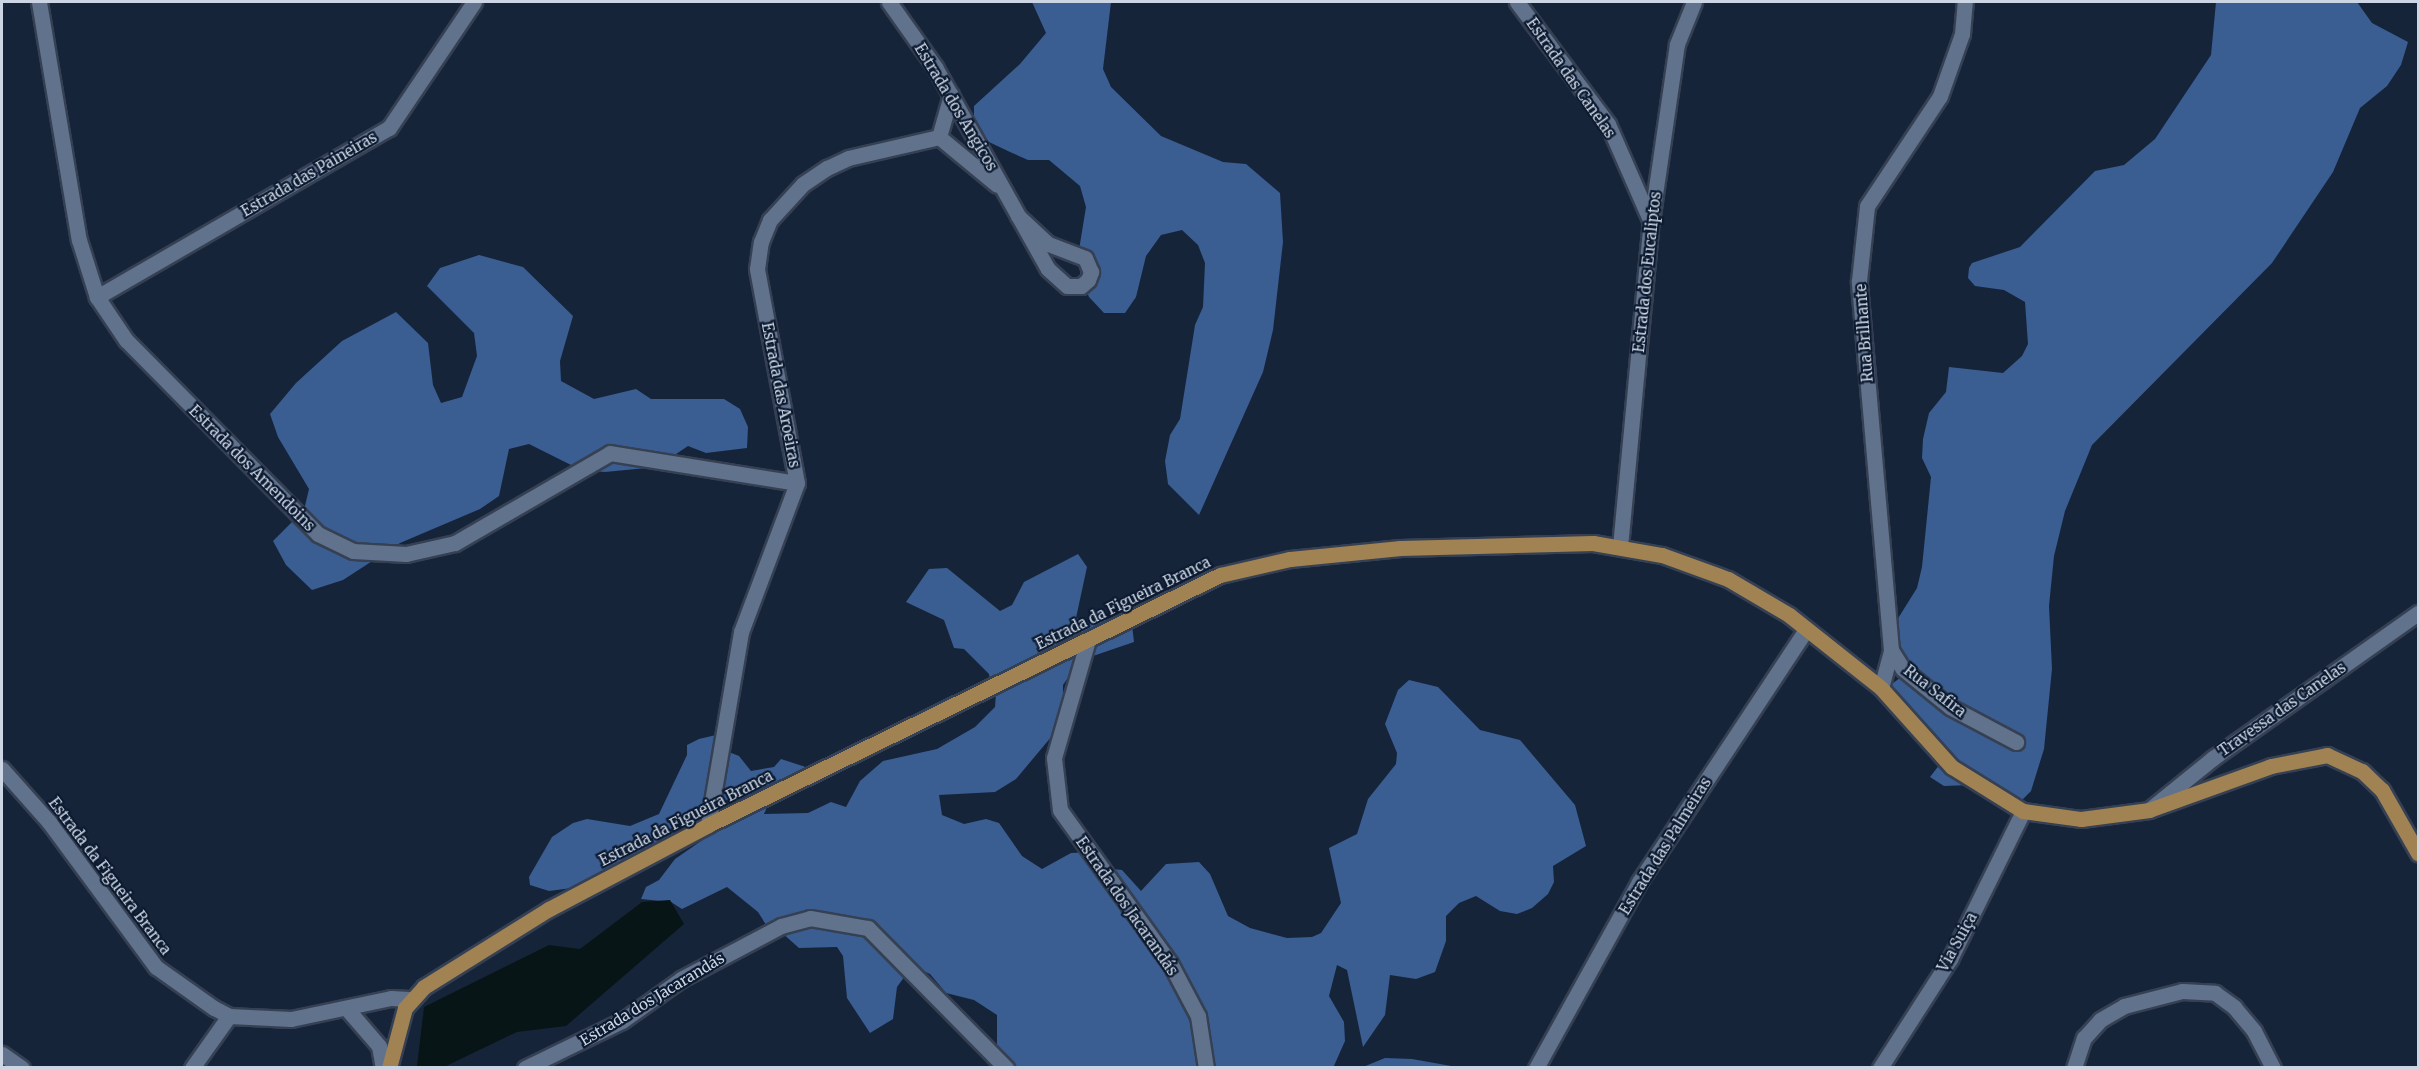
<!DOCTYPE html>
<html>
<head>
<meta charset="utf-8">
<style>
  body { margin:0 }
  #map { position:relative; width:2420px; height:1069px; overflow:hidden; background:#16243a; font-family:Merriweather,serif }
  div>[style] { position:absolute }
  .forest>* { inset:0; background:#3a5d92 }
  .water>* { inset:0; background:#081517 }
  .roads { filter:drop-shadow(2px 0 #364053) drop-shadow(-2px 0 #364053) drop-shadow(0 2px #364053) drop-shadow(0 -2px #364053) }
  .minor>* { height:15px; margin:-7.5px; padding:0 7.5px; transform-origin:7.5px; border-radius:7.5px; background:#60728c }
  .major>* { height:15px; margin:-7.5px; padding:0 7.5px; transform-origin:7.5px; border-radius:7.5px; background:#a18353 }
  span { translate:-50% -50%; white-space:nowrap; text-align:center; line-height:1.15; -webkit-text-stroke:4.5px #0c1a30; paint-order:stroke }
  .street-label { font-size:15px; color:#cbd5e4 }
  .frame { position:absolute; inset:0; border:3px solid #cbd5e4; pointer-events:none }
</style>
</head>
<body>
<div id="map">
  <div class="forest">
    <div style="clip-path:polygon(1032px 2px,1111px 2px,1103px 69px,1111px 87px,1161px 136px,1223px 162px,1246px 164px,1280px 193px,1283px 242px,1273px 330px,1263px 372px,1199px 515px,1168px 484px,1165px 461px,1170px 435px,1180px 419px,1195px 325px,1203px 307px,1205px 263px,1198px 245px,1182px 230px,1161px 235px,1146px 256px,1136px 297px,1125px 313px,1104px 313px,1089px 297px,1081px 279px,1078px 256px,1086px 207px,1080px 186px,1049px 160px,1028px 160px,1010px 152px,989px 142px,974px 127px,974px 106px,1020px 64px,1046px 33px)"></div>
    <div style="clip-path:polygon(2216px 2px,2357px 2px,2372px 23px,2408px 42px,2401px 65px,2387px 86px,2360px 108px,2333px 172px,2272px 263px,2092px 445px,2065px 511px,2054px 556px,2049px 606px,2052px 669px,2044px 749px,2031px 791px,2019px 803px,1970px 785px,1944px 786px,1930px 777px,1940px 764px,1889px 686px,1904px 675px,1892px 628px,1917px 588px,1922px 567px,1931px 477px,1922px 458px,1923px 439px,1929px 413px,1946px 392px,1949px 367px,2003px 373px,2022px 356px,2028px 344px,2025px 302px,2004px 290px,1975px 286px,1968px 278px,1969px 268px,1972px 263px,2020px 247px,2095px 171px,2124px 165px,2155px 139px,2211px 55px)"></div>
    <div style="clip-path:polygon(479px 255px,523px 267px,573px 316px,560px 361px,561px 381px,594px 399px,636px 389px,651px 399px,724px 399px,740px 409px,748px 427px,747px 448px,706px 453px,688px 446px,657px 467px,605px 472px,581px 470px,529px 444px,509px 449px,499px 496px,480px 509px,400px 543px,343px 580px,312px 590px,286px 565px,273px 541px,304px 510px,309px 489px,278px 437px,270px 414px,296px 383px,342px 341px,396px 312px,428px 343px,433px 385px,441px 403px,462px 397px,477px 356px,474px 333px,427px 286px,440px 268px)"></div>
    <div style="clip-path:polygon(1078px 554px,1087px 567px,1076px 618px,1088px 622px,1131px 616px,1134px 642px,1093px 656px,1072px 672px,1063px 685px,1063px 707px,1052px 736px,1016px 779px,995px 792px,939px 795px,942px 815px,964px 824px,986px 819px,999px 823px,1022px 856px,1042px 869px,1071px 853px,1094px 852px,1104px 868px,1122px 870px,1141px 891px,1166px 864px,1199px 862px,1210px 874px,1228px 916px,1250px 928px,1287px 938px,1312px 937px,1321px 933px,1341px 903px,1329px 848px,1357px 834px,1368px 799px,1396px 764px,1397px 753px,1385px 724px,1398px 690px,1409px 680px,1438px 687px,1480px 730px,1520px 740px,1575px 805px,1586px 846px,1553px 866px,1554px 882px,1548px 894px,1532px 908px,1517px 914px,1500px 911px,1476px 896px,1459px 903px,1446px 916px,1446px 941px,1435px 972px,1416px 979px,1390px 975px,1385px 1015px,1363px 1047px,1347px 970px,1337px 965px,1329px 996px,1344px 1022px,1345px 1041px,1333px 1068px,997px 1067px,997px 1015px,974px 1000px,946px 993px,930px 974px,912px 966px,897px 987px,893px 1019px,870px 1033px,847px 998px,843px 956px,837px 947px,799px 948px,781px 932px,768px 928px,758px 912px,727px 887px,682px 909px,671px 902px,641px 899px,646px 887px,659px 880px,675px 859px,717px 830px,587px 886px,549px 891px,530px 885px,529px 877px,552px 837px,573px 823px,587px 819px,630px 826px,659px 814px,687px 755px,687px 745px,699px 739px,716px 735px,716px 747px,739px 756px,751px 771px,774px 767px,781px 759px,815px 770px,768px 805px,764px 814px,808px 813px,831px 802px,846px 807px,860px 781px,883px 761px,937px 749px,975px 727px,995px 707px,996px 693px,992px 693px,989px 674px,964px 649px,954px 648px,944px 620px,906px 602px,929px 569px,947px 568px,1000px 611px,1012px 605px,1024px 582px)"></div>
    <div style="clip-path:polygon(1385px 1058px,1412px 1059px,1457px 1067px,1363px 1067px)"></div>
  </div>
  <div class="water">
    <div style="clip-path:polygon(670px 900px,684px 924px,566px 1026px,517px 1032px,444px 1067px,417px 1066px,424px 1007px,549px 945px,580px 949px,642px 902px)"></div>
  </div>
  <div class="roads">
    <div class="minor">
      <div style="left:39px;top:2px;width:241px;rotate:80.5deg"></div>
      <div style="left:79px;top:240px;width:60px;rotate:72.5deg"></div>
      <div style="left:97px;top:297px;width:52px;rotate:56deg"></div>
      <div style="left:126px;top:340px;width:273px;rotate:45.3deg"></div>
      <div style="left:318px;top:534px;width:39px;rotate:26deg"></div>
      <div style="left:353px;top:551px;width:53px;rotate:3.2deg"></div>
      <div style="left:406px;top:554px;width:50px;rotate:-12.7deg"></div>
      <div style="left:455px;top:543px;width:179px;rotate:-30.1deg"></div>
      <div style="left:610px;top:453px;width:189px;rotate:9.1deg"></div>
      <div style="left:889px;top:2px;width:80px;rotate:54.7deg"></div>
      <div style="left:935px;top:67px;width:231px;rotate:60.8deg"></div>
      <div style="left:1048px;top:269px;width:25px;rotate:42deg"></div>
      <div style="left:1067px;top:286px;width:14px"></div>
      <div style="left:1081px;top:286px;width:9px;rotate:-41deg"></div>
      <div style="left:1088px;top:280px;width:9px;rotate:-69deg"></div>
      <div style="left:1091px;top:272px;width:15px;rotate:-113deg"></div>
      <div style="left:1085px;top:258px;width:40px;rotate:-159deg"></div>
      <div style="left:1048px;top:244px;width:41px;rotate:-137deg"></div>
      <div style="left:1517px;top:2px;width:152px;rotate:53.3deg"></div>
      <div style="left:1608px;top:124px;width:107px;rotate:66.3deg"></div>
      <div style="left:939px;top:137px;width:75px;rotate:39.6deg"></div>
      <div style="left:939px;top:137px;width:44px;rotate:-74.1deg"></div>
      <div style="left:97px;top:297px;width:337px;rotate:-30.1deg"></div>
      <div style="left:389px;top:128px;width:152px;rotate:-56deg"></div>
      <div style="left:1620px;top:547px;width:326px;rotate:-84.6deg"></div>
      <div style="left:1651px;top:222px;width:180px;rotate:-81.7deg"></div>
      <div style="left:1677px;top:44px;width:45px;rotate:-68deg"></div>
      <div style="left:1088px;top:640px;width:123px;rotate:106.1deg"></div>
      <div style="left:1054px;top:758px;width:52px;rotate:83.4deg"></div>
      <div style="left:1060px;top:810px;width:188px;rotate:54.3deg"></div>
      <div style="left:1170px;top:963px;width:60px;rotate:62.2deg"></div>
      <div style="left:1198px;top:1016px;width:53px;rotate:81.3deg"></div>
      <div style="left:1891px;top:650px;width:22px;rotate:58deg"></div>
      <div style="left:1903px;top:669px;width:60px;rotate:39deg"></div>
      <div style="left:1950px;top:707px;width:75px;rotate:27.9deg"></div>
      <div style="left:1881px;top:688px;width:39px;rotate:-75deg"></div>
      <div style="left:1891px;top:650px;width:370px;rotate:-95deg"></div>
      <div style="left:1859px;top:281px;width:75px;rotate:-83.9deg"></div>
      <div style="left:1867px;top:206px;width:132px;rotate:-56.4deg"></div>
      <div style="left:1940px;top:96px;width:66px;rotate:-70.5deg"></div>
      <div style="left:1962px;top:34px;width:32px;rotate:-85deg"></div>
      <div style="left:2px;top:769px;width:71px;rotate:48.4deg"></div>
      <div style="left:49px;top:822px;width:180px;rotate:53.6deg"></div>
      <div style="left:156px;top:967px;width:71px;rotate:35.3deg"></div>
      <div style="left:214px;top:1008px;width:17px;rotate:28deg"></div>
      <div style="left:229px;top:1016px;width:62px;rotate:2.8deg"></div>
      <div style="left:291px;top:1019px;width:102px;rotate:-11.9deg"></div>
      <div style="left:391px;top:998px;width:18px;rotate:3deg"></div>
      <div style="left:2150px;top:809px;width:81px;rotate:-39deg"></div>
      <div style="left:2213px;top:758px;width:251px;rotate:-35.3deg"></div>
      <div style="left:708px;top:825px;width:196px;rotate:-80.3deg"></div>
      <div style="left:741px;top:632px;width:159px;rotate:-69.4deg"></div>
      <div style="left:797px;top:483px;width:218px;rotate:-100.6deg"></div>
      <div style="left:757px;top:269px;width:27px;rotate:-82deg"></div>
      <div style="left:761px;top:242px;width:24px;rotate:-68deg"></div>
      <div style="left:770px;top:220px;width:49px;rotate:-47.5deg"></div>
      <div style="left:803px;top:184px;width:29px;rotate:-34deg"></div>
      <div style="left:827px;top:168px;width:23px;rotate:-25deg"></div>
      <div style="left:848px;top:158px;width:93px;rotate:-13deg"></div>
      <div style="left:348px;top:1010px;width:48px;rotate:49.3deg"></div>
      <div style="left:379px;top:1046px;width:22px;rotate:80deg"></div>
      <div style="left:2px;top:1054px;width:24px;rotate:35deg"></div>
      <div style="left:192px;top:1068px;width:64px;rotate:-54.6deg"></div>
      <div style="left:525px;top:1068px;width:108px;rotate:-25.9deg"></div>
      <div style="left:622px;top:1021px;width:72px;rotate:-35.4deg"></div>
      <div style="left:681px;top:979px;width:113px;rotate:-27.9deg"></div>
      <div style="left:781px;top:926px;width:30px;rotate:-15deg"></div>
      <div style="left:810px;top:918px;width:59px;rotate:9.8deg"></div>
      <div style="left:868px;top:928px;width:197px;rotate:45.4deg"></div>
      <div style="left:1536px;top:1068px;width:213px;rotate:-61deg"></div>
      <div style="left:1639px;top:882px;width:301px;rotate:-56.5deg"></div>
      <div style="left:1880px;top:1068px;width:130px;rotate:-57.3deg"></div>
      <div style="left:1950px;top:959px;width:165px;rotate:-63.7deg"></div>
      <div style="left:2074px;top:1068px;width:32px;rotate:-72deg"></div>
      <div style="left:2084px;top:1038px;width:24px;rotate:-48deg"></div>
      <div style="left:2100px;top:1020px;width:28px;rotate:-30deg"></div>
      <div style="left:2124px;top:1006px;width:60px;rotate:-14.5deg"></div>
      <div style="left:2182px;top:991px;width:33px;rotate:3deg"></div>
      <div style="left:2215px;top:993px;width:24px;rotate:36deg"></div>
      <div style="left:2234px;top:1007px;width:31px;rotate:50deg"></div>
      <div style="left:2254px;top:1031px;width:42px;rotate:62.8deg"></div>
    </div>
    <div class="major">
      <div style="left:389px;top:1068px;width:62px;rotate:-75.1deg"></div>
      <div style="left:405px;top:1008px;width:28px;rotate:-48deg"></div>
      <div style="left:424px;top:987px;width:147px;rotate:-32deg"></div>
      <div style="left:549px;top:909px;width:180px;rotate:-27.8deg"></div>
      <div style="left:708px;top:825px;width:570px;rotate:-26.03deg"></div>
      <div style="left:1220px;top:575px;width:72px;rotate:-12.9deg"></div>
      <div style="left:1290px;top:559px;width:111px;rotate:-5.7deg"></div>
      <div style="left:1400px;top:548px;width:193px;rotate:-1.5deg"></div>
      <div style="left:1593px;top:543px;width:70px;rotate:9.9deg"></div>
      <div style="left:1662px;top:555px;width:70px;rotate:20deg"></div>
      <div style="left:1728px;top:579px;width:71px;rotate:30.5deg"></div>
      <div style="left:1789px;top:615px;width:117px;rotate:38.4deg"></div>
      <div style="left:1881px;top:688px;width:106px;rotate:48.1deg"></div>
      <div style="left:1952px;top:767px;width:84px;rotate:31.8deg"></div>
      <div style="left:2023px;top:811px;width:59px;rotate:7.9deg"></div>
      <div style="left:2081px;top:819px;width:69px;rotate:-7.5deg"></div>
      <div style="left:2149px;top:810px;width:130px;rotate:-19.8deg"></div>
      <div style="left:2271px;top:766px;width:57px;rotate:-11.1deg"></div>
      <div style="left:2327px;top:755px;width:38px;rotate:25deg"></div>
      <div style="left:2362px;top:771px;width:28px;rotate:44deg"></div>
      <div style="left:2382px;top:790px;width:73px;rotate:60.3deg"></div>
    </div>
  </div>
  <div class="street-label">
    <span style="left:1571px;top:78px;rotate:55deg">Estrada das Canelas</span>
    <span style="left:956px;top:107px;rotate:59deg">Estrada dos Angicos</span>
    <span style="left:309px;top:174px;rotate:-30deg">Estrada das Paineiras</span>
    <span style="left:1647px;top:272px;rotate:-84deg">Estrada dos Eucaliptos</span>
    <span style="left:1864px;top:333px;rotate:-94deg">Rua Brilhante</span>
    <span style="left:781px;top:395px;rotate:79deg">Estrada das Aroeiras</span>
    <span style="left:252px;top:468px;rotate:45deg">Estrada dos Amendoins</span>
    <span style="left:1123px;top:603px;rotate:-26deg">Estrada da Figueira Branca</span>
    <span style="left:1935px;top:691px;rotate:38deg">Rua Safira</span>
    <span style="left:2282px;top:709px;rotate:-35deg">Travessa das Canelas</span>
    <span style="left:686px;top:818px;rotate:-27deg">Estrada da Figueira Branca</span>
    <span style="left:1665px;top:846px;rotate:-58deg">Estrada das Palmeiras</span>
    <span style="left:110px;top:876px;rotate:53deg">Estrada da Figueira Branca</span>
    <span style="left:1127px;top:906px;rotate:55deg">Estrada dos Jacarandás</span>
    <span style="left:1957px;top:942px;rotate:-61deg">Via Suiça</span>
    <span style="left:652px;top:999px;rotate:-31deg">Estrada dos Jacarandás</span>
  </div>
  <div class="frame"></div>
</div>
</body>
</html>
